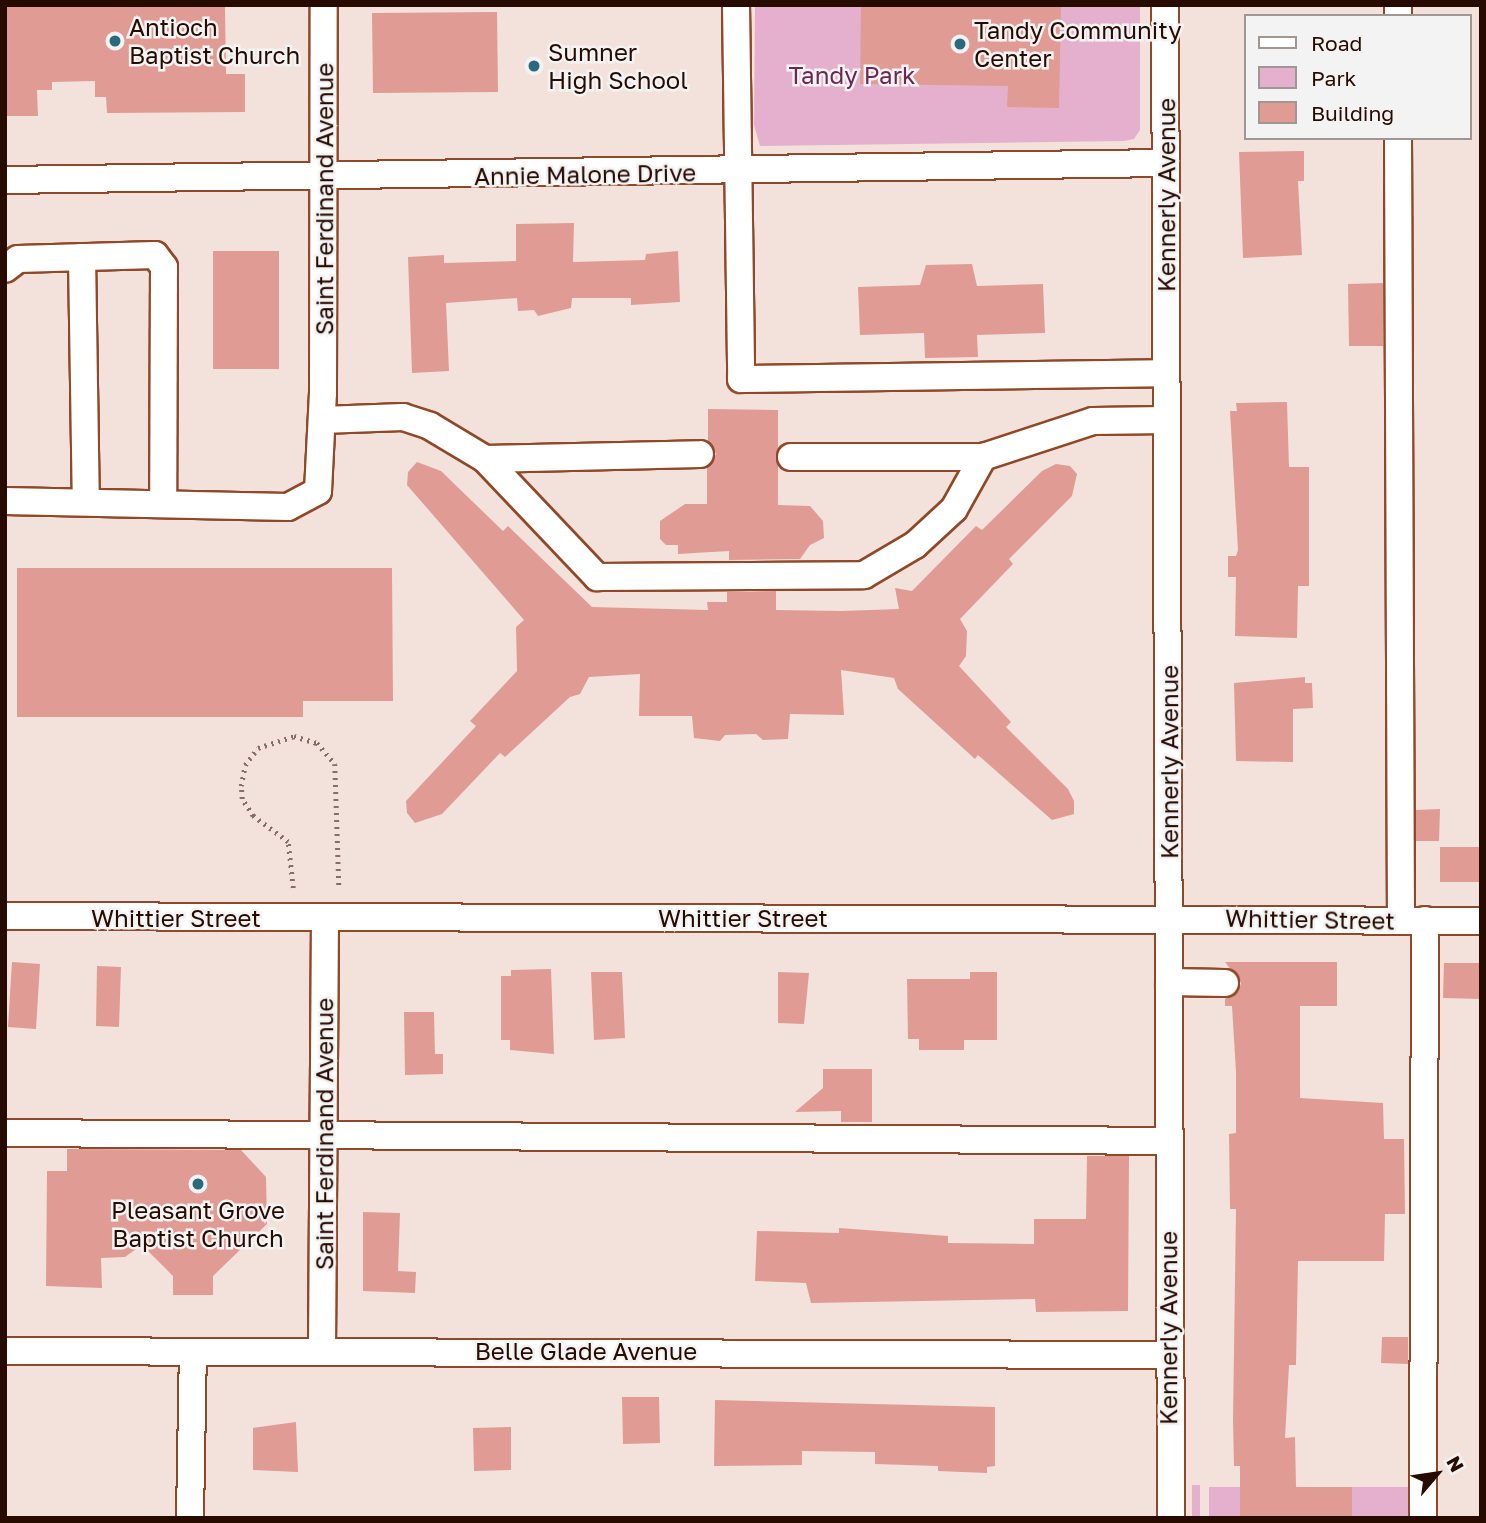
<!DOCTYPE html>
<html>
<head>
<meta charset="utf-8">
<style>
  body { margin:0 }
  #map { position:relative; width:1486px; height:1523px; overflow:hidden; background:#f3e2db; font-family:"Golos Text",sans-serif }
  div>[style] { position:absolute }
  .green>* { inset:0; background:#e5b0cd }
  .building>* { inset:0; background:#e09b95 }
  .path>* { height:4.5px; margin-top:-2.25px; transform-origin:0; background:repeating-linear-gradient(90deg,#856e66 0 2px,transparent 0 7px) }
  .roads { filter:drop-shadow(2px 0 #904928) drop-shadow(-2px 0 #904928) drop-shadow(0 2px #904928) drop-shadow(0 -2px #904928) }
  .minor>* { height:26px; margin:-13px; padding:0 13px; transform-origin:13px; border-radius:13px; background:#fff }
  .dots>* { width:19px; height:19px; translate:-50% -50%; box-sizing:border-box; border:4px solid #f3f3f3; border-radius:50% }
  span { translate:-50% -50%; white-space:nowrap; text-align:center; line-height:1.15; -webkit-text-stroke:5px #f3f3f3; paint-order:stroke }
  .poi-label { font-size:24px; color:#270b01 }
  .left { translate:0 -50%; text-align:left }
  .park-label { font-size:24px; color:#6c2654 }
  .street-label { font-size:24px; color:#270b01 }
  .frame { position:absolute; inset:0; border:7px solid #270b01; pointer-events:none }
  .legend { position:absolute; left:1244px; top:14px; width:228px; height:126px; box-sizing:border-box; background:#f3f3f3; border:2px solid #a19692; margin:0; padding:9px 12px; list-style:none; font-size:21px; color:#270b01 }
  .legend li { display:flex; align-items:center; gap:14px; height:35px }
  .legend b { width:35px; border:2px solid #a19692 }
  .north { position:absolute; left:1402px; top:1439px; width:70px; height:70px; -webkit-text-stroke:5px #f3f3f3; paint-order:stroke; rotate:61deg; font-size:19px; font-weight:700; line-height:28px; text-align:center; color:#270b01 }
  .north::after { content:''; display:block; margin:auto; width:24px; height:32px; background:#270b01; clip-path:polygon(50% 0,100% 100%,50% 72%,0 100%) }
</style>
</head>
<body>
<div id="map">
  <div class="green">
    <div style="clip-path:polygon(755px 5px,1140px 5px,1140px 130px,1134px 139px,1124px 141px,760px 146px,754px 125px)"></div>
    <div style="clip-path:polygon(1192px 1485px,1200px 1485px,1200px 1518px,1192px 1518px)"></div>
    <div style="clip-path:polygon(1209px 1487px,1240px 1487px,1240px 1518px,1209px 1518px)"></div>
    <div style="clip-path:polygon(1352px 1487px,1413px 1487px,1413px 1518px,1352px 1518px)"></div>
  </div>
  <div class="building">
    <div style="clip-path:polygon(5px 5px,225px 6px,226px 74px,245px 74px,245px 112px,107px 113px,106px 97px,95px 97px,95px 81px,52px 82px,52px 90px,37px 90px,38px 116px,5px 116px)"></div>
    <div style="clip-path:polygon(861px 5px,1061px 5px,1059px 108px,1007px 107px,1008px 86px,860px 84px)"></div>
    <div style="clip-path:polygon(497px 12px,498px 92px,373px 93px,372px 13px)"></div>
    <div style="clip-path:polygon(1304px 151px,1304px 181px,1298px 181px,1302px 255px,1243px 258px,1239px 152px)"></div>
    <div style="clip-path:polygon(574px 223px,573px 262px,645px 260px,646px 254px,678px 251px,680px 302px,631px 305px,631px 298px,572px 298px,571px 308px,538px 316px,534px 310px,518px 311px,517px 298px,446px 303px,449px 371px,412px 373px,408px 257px,444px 255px,444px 263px,516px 261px,516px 224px)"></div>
    <div style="clip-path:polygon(213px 251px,279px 251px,279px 369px,213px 369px)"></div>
    <div style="clip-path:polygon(972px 264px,977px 286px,1043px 284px,1045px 333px,977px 335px,978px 357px,925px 358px,924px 333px,860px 335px,858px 287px,920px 285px,926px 265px)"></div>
    <div style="clip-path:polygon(1383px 283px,1383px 346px,1349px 346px,1348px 284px)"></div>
    <div style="clip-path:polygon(1287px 402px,1289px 467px,1309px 467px,1309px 586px,1298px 586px,1297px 638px,1235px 636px,1236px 577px,1228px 577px,1228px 556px,1236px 556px,1238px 550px,1230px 411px,1237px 411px,1236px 403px)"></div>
    <div style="clip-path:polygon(708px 409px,778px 410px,778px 505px,810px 506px,823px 521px,824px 538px,810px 545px,800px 559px,729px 560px,729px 551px,678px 554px,678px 545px,666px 545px,660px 539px,660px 521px,685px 504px,707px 504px,707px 468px,716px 454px,708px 440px)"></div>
    <div style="clip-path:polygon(417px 462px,441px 471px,503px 531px,508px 526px,592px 607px,708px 610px,707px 602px,727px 602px,727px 592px,776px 591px,776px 610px,841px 611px,899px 609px,895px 588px,912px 591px,976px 526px,982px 530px,1042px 471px,1056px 464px,1070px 466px,1077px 474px,1072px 496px,1009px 559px,1013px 564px,960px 619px,967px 631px,966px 656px,959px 666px,1011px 722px,1006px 727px,1068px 789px,1074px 801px,1074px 814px,1052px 820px,978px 755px,975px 759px,898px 689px,894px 678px,841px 670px,844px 715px,790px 714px,788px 739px,763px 740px,756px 734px,725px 735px,720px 741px,694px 738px,692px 716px,639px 716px,640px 674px,589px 677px,580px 694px,570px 697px,505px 757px,500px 753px,442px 814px,415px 823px,407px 813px,406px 801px,476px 726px,470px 721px,517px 671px,516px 627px,524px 620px,407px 485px,408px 472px)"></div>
    <div style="clip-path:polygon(17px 568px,392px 568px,393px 701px,303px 701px,303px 717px,17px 717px)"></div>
    <div style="clip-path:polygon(1305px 677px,1305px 683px,1312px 683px,1313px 708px,1293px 709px,1293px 762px,1236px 761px,1234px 683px)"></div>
    <div style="clip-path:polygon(1440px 809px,1439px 841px,1416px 841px,1416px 810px)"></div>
    <div style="clip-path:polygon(1440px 847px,1481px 847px,1481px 882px,1440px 882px)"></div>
    <div style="clip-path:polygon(12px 962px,40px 964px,36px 1029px,8px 1027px)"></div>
    <div style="clip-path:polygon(1225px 962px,1337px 962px,1337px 1006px,1300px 1006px,1300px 1098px,1383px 1103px,1384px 1139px,1404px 1139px,1405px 1214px,1385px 1214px,1384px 1261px,1298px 1261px,1296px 1365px,1289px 1365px,1285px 1438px,1295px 1437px,1296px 1487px,1352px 1487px,1352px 1518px,1240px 1518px,1240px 1466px,1234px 1466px,1233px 1421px,1236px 1209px,1230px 1209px,1229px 1134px,1236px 1133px,1236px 1072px,1232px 1006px,1225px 1006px,1225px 999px,1238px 992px,1241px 983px)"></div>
    <div style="clip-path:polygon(1444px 963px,1481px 963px,1481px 999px,1443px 998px)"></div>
    <div style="clip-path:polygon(97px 966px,121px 967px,119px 1027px,96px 1026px)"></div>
    <div style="clip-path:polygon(551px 969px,554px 1054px,510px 1050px,510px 1040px,501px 1040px,501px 976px,511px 976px,511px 970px)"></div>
    <div style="clip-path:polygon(591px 972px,622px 972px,625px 1038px,594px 1040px)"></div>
    <div style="clip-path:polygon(778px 972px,809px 973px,804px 1024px,778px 1023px)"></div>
    <div style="clip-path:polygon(970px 972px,997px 972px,997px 1040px,964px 1040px,964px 1050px,919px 1050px,919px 1039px,908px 1039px,907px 979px,970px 979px)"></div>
    <div style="clip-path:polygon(404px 1012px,434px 1012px,435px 1054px,443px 1054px,443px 1074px,405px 1075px)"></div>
    <div style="clip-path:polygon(823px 1069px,872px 1069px,872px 1122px,841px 1122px,841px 1111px,795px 1112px,823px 1088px)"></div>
    <div style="clip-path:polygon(67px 1149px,241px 1150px,266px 1177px,267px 1224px,213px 1276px,213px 1295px,173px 1295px,173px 1276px,142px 1245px,125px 1257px,101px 1258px,102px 1288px,46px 1286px,47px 1171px,67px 1171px)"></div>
    <div style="clip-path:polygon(1087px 1156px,1129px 1156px,1128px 1311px,1036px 1312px,1035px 1299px,811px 1303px,806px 1283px,755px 1281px,757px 1231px,839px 1233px,839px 1228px,948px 1236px,948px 1243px,1034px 1244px,1034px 1219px,1086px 1219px)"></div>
    <div style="clip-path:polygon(363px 1212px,400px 1213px,398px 1271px,416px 1272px,415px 1293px,363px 1291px)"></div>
    <div style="clip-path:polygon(1382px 1337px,1408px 1337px,1408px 1364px,1381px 1363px)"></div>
    <div style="clip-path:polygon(622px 1397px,659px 1397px,660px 1443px,623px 1444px)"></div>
    <div style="clip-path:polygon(715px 1400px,995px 1407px,995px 1466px,987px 1467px,987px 1473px,938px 1471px,938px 1466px,875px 1464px,875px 1452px,802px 1451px,802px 1465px,714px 1466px)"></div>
    <div style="clip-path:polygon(296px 1422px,298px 1472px,253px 1470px,253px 1428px)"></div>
    <div style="clip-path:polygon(511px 1427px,511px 1470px,474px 1471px,473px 1428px)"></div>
  </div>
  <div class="path">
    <div style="left:293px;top:888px;width:46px;rotate:-96.2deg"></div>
    <div style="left:288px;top:842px;width:44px;rotate:-143.4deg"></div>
    <div style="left:253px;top:816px;width:20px;rotate:-123deg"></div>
    <div style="left:242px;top:799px;width:13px;rotate:-94deg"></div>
    <div style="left:241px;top:786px;width:21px;rotate:-79deg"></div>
    <div style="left:245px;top:765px;width:21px;rotate:-53deg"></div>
    <div style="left:258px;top:748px;width:38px;rotate:-18deg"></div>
    <div style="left:294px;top:736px;width:24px;rotate:17deg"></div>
    <div style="left:317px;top:743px;width:28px;rotate:49deg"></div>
    <div style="left:335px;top:764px;width:122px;rotate:88.1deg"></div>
  </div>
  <div class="roads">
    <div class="minor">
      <div style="left:736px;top:5px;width:374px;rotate:89.2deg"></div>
      <div style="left:741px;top:379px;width:425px;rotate:-0.8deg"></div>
      <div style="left:1165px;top:5px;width:1513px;rotate:89.77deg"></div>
      <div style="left:1398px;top:5px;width:11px;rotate:90deg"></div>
      <div style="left:1398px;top:138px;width:782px;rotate:89.78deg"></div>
      <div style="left:5px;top:180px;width:1160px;rotate:-0.84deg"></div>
      <div style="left:82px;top:257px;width:245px;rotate:89.1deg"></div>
      <div style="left:5px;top:269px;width:16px;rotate:-38deg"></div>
      <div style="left:18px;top:259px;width:137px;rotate:-1.7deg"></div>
      <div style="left:155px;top:255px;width:15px;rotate:53deg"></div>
      <div style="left:164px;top:267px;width:237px;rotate:90.2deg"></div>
      <div style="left:322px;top:420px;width:81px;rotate:-2.1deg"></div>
      <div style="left:403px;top:417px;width:28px;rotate:18deg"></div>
      <div style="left:430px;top:426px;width:64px;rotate:31deg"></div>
      <div style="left:485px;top:459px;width:215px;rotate:-1.3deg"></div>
      <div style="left:791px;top:457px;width:192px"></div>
      <div style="left:983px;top:457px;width:116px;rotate:-18.1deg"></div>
      <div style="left:1093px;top:421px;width:74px;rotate:-0.8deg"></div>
      <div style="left:485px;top:459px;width:163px;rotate:46.5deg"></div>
      <div style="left:597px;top:577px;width:267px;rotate:-0.4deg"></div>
      <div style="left:864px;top:575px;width:59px;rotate:-30.5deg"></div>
      <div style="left:915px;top:545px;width:53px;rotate:-42.7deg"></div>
      <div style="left:954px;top:509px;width:60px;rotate:-60.9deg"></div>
      <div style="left:5px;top:501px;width:283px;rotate:1.2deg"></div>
      <div style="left:288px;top:507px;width:34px;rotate:-28deg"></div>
      <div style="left:318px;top:491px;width:98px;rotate:-87.1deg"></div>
      <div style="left:323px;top:393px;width:388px;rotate:-89.9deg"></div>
      <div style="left:5px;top:916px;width:1476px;rotate:0.19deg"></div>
      <div style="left:1169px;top:982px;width:56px;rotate:1deg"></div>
      <div style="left:5px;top:1133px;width:1163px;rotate:0.39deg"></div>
      <div style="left:322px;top:1349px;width:430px;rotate:-89.6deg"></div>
      <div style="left:5px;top:1351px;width:1162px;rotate:0.2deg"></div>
      <div style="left:190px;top:1518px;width:166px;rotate:-89deg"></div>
      <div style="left:1423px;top:1518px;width:598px;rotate:-89.81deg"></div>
    </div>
  </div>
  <div class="dots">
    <div style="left:115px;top:41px;background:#2a697e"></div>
    <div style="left:960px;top:44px;background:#2a697e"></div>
    <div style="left:534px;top:66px;background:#2a697e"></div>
    <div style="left:198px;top:1184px;background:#2a697e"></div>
  </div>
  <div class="poi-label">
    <span class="left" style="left:129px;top:41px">Antioch<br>Baptist Church</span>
    <span class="left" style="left:974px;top:44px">Tandy Community<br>Center</span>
    <span class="left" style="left:548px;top:66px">Sumner<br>High School</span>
    <span style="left:198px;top:1224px">Pleasant Grove<br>Baptist Church</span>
  </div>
  <div class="park-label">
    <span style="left:852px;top:75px">Tandy Park</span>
  </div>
  <div class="street-label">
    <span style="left:585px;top:174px;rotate:-1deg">Annie Malone Drive</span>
    <span style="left:1166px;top:195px;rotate:-90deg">Kennerly Avenue</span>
    <span style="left:324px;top:199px;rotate:-90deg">Saint Ferdinand Avenue</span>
    <span style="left:1169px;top:762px;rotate:-90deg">Kennerly Avenue</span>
    <span style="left:176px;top:918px">Whittier Street</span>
    <span style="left:743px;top:918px">Whittier Street</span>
    <span style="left:1310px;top:919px;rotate:1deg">Whittier Street</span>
    <span style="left:324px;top:1134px;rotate:-90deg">Saint Ferdinand Avenue</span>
    <span style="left:1168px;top:1328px;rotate:-90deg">Kennerly Avenue</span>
    <span style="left:586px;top:1351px">Belle Glade Avenue</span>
  </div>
  <div class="frame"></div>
  <ul class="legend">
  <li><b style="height:9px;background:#fff"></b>Road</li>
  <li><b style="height:19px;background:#e5b0cd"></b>Park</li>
  <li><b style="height:19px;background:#e09b95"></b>Building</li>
  </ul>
  <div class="north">N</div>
</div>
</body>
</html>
